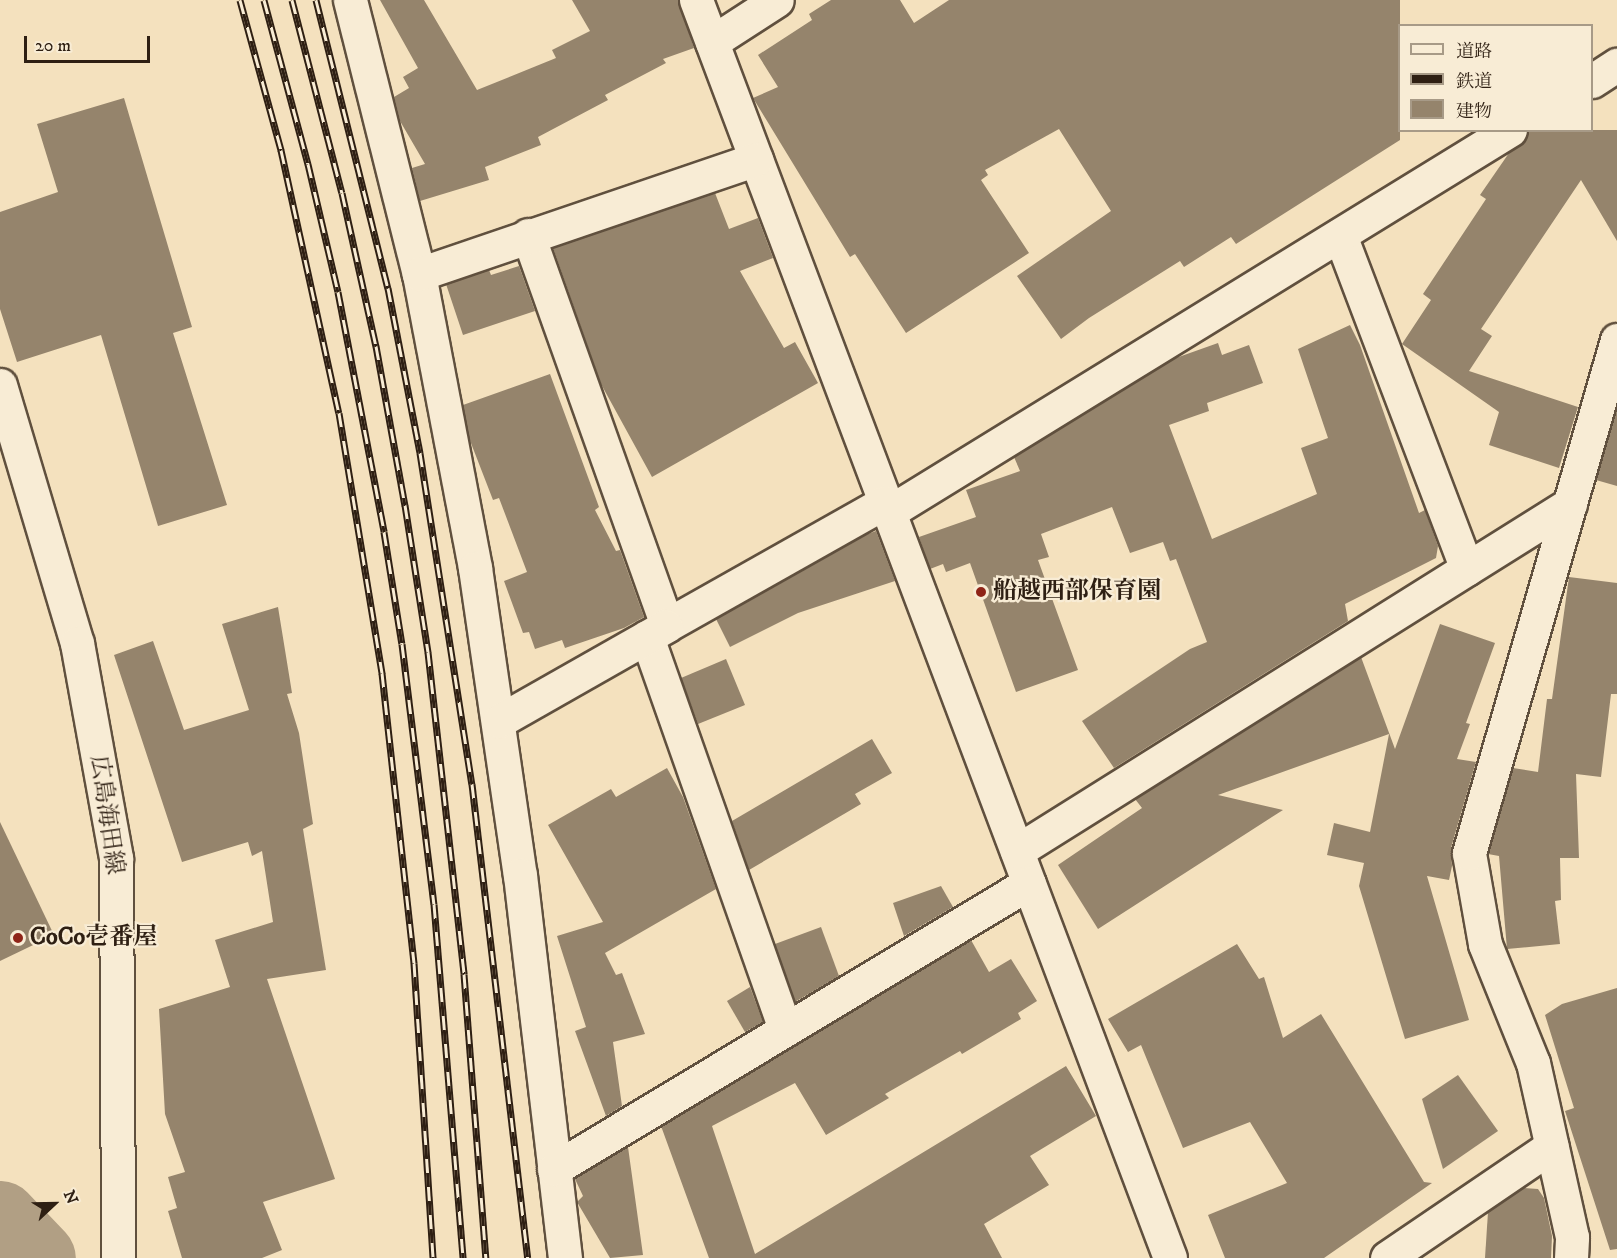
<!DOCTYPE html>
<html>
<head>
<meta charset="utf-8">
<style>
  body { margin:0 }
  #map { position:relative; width:1617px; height:1258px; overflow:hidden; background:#f4e1be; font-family:"IM FELL DW Pica","Noto Serif JP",serif }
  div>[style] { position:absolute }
  .river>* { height:75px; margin:-37.5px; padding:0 37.5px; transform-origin:37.5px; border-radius:37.5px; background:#b19f84 }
  .building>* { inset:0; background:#95846c }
  .roads { filter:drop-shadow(2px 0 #60503e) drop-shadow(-2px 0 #60503e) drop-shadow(0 2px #60503e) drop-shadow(0 -2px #60503e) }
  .street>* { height:33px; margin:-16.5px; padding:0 16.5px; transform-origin:16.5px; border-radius:16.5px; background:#f8ecd5 }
  .secondary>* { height:33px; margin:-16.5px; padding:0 16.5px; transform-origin:16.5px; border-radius:16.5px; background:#f8ecd5 }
  .rail>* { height:7px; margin-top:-3.5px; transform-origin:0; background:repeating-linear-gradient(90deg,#f8ecd5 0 14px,#2e1f13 0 28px); box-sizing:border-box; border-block:2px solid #2e1f13 }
  .dots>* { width:16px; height:16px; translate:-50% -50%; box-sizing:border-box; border:3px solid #f8ecd5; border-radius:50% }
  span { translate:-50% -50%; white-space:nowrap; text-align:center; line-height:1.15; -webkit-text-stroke:4.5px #f8ecd5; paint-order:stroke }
  .poi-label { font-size:24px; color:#2e1f13; font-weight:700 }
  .left { translate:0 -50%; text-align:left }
  .street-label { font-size:24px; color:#2e1f13 }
  .legend { position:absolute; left:1398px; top:24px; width:195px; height:108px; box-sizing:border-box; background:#f8ecd5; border:2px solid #a79a87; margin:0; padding:8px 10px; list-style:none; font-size:18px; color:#2e1f13 }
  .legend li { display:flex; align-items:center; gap:12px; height:30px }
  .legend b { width:30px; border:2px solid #a79a87 }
  .north { position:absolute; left:24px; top:1174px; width:60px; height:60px; -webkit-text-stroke:4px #f8ecd5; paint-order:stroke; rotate:68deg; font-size:16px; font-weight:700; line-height:24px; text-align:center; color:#2e1f13 }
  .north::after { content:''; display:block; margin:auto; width:21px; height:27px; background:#2e1f13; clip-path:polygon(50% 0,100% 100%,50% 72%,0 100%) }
  .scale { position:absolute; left:24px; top:36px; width:126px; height:27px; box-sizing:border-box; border:3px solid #2e1f13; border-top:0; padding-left:8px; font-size:18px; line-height:21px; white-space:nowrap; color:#2e1f13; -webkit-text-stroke:4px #f8ecd5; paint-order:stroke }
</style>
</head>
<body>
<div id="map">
  <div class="river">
    <div style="left:0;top:1218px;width:55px;rotate:46.5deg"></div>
  </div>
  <div class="building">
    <div style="clip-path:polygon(380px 0,424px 0,477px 90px,556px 58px,552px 50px,590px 31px,572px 0,678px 0,694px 48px,663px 59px,666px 63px,605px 95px,608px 100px,538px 137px,541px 145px,485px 167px,489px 180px,420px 201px,412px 168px,425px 164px,400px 121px,394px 97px,409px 88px,403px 77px,418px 68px)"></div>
    <div style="clip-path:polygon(831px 0,900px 0,914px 23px,949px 0,1400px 0,1400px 140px,1236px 244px,1231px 237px,1184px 267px,1180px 261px,1089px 318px,1061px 339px,1017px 276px,1111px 211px,1059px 129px,985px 170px,988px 175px,981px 180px,1029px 253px,906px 333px,855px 254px,850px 257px,753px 98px,778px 87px,758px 55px,812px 20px,809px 14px)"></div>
    <div style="clip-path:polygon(124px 98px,192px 327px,173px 333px,227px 505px,158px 526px,101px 335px,17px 362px,0 309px,0 212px,58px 192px,37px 124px)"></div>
    <div style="clip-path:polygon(1529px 130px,1617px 130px,1617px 241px,1581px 180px,1481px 329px,1492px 336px,1469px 371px,1578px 407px,1559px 468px,1489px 445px,1499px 412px,1402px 344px,1431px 300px,1423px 294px,1486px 199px,1480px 195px,1509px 153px,1526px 139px)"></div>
    <div style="clip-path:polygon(715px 193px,729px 229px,758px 218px,773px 258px,740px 271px,784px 348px,795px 342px,818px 383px,652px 477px,601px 384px,553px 248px)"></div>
    <div style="clip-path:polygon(519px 266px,535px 311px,463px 335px,446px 284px,489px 270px,491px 275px)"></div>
    <div style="clip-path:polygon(1350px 325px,1360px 345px,1419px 513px,1425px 510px,1438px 546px,1436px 558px,1345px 604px,1348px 621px,1114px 768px,1082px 721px,1190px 649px,1207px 642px,1176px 559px,1170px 561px,1163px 542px,1130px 553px,1112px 507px,1041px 534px,1049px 557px,1038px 560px,1078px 670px,1016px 692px,970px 563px,946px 572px,943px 564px,930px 569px,919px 537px,976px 517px,966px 490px,1020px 471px,1014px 457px,1173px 359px,1218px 343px,1222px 355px,1249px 345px,1263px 383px,1207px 403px,1209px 411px,1169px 425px,1212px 539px,1317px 494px,1301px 448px,1328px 438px,1298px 349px)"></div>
    <div style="clip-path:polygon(550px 374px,599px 507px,595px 510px,616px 551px,620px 550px,644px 617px,624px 628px,565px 648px,562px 640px,535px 649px,529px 632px,523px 633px,504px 581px,527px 572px,499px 498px,493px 500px,469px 438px,463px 405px)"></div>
    <div style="clip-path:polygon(1617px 408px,1617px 486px,1596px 480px)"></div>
    <div style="clip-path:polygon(876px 531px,895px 581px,798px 613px,730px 647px,716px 619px,865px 535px)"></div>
    <div style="clip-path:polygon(1569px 577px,1617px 583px,1617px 694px,1611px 694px,1601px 777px,1576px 774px,1579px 858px,1560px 858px,1561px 900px,1555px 901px,1560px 944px,1507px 949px,1499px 856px,1488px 854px,1513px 768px,1538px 772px,1547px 699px,1552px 699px)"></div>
    <div style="clip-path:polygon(278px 607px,292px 693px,287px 694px,299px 733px,313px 824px,303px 829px,326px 970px,267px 979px,335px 1179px,263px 1202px,282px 1250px,262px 1258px,182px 1258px,168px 1211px,177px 1208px,168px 1177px,185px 1172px,165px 1114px,159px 1009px,230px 987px,215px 940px,273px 922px,262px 851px,252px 856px,248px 842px,182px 862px,114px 655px,153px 641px,184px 730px,249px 710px,222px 624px)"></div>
    <div style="clip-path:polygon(1440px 624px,1495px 643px,1466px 723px,1470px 724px,1457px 759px,1476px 762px,1451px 848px,1452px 866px,1449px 880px,1427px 876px,1469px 1020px,1405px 1039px,1359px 886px,1364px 863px,1327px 855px,1334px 823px,1370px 832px,1389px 734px,1218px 795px,1283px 810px,1098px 929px,1058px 865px,1142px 808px,1135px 799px,1361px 657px,1395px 749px)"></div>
    <div style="clip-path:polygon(726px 659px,745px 705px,698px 724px,681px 678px)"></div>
    <div style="clip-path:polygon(872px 739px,892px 773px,855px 794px,861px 804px,749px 870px,732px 821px)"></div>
    <div style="clip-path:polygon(667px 768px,683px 797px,716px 889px,605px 953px,616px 975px,622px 973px,645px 1034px,613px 1042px,622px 1106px,606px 1116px,575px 1031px,586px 1027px,557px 936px,603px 922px,548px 825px,611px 789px,616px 797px)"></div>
    <div style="clip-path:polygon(0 822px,54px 935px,0 961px)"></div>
    <div style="clip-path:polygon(941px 886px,953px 907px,904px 936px,893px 903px)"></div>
    <div style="clip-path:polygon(821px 927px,839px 976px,795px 1002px,775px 944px)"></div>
    <div style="clip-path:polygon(971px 940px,989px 972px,1011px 959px,1037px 1001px,1018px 1013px,1021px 1019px,962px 1054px,960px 1051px,885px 1094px,889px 1098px,826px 1135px,795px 1083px,712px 1126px,755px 1254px,1066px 1066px,1096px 1116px,1030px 1156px,1049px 1185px,984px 1224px,1002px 1258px,709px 1258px,661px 1126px)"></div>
    <div style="clip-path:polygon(1237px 944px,1259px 979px,1264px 977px,1283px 1038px,1321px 1014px,1424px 1182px,1432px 1183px,1324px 1258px,1225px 1258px,1208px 1215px,1287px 1183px,1250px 1122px,1183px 1148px,1141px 1045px,1128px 1052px,1108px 1019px)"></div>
    <div style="clip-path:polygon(750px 987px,763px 1022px,745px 1032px,727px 1001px)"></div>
    <div style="clip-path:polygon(1617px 988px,1617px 1249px,1610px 1250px,1565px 1111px,1574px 1108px,1545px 1015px,1562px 1004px)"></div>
    <div style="clip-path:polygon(1458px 1075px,1498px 1131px,1443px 1169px,1422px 1099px)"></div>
    <div style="clip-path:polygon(628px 1147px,643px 1255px,610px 1258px,577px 1202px,583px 1196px,575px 1179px)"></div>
    <div style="clip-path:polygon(1523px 1188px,1538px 1189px,1544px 1198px,1552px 1236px,1551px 1258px,1485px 1258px,1488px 1212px)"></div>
  </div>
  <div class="roads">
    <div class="street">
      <div style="left:350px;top:0;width:283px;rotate:75.9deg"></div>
      <div style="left:419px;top:274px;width:299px;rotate:79.2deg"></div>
      <div style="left:475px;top:568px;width:310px;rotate:81.7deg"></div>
      <div style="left:520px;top:875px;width:386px;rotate:83.3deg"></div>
      <div style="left:696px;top:0;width:1344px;rotate:69.35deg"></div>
      <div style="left:712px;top:42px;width:77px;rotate:-32.9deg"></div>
      <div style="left:1592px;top:81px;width:30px;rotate:-33deg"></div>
      <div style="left:528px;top:235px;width:414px;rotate:70.4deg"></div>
      <div style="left:667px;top:625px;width:250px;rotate:-29.4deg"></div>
      <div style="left:1340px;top:235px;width:357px;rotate:69.2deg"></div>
      <div style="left:419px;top:274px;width:356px;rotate:-18.8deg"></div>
      <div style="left:889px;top:512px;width:729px;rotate:-31.6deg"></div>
      <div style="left:647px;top:637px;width:416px;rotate:70.6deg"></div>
      <div style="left:499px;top:721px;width:192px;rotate:-29.6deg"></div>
      <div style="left:1017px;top:851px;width:653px;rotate:-32.11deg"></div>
      <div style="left:554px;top:1169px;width:554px;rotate:-31.05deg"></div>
      <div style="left:1387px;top:1258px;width:199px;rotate:-34.2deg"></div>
      <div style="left:1571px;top:1258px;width:21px;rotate:-87deg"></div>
      <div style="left:1572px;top:1237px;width:178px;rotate:-102.6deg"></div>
      <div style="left:1533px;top:1063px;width:128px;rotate:-112deg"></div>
      <div style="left:1485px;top:944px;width:92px;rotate:-100deg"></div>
      <div style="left:1469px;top:853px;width:534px;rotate:-73.91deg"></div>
    </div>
    <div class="secondary">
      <div style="left:0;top:385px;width:269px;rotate:73.4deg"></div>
      <div style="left:77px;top:643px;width:219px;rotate:79.7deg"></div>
      <div style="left:116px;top:858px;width:400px;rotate:89.7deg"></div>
    </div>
  </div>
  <div class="rail">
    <div style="left:240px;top:0;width:156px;rotate:74.7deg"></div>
    <div style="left:281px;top:150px;width:269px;rotate:77.6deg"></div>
    <div style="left:339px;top:413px;width:264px;rotate:80.6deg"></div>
    <div style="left:382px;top:673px;width:292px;rotate:83.7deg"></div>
    <div style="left:414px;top:963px;width:296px;rotate:86.3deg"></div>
    <div style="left:264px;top:0;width:170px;rotate:75deg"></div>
    <div style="left:308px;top:164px;width:131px;rotate:76.8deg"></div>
    <div style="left:338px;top:292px;width:244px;rotate:79.1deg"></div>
    <div style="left:384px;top:532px;width:113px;rotate:80.9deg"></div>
    <div style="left:402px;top:644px;width:262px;rotate:83deg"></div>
    <div style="left:434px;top:904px;width:355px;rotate:85.3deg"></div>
    <div style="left:292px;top:0;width:199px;rotate:75.5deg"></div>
    <div style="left:342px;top:193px;width:157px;rotate:77.5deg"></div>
    <div style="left:376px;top:346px;width:162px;rotate:79.7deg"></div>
    <div style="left:405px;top:505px;width:149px;rotate:81.1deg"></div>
    <div style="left:428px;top:652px;width:324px;rotate:83.6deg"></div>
    <div style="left:464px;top:974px;width:285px;rotate:85.6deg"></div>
    <div style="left:316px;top:0;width:297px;rotate:76deg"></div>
    <div style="left:388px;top:288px;width:168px;rotate:79deg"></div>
    <div style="left:420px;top:453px;width:335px;rotate:81.1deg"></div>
    <div style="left:472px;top:784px;width:477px;rotate:83.3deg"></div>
  </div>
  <div class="dots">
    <div style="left:981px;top:592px;background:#8f2418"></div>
    <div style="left:18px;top:938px;background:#8f2418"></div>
  </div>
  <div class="poi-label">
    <span class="left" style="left:993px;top:592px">船越西部保育園</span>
    <span class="left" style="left:30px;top:938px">CoCo壱番屋</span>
  </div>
  <div class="street-label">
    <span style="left:106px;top:815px;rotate:82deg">広島海田線</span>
  </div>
  <ul class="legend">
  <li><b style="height:8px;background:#f8ecd5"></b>道路</li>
  <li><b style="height:8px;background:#2e1f13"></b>鉄道</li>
  <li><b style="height:16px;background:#95846c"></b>建物</li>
  </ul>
  <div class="north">N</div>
  <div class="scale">20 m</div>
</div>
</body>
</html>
